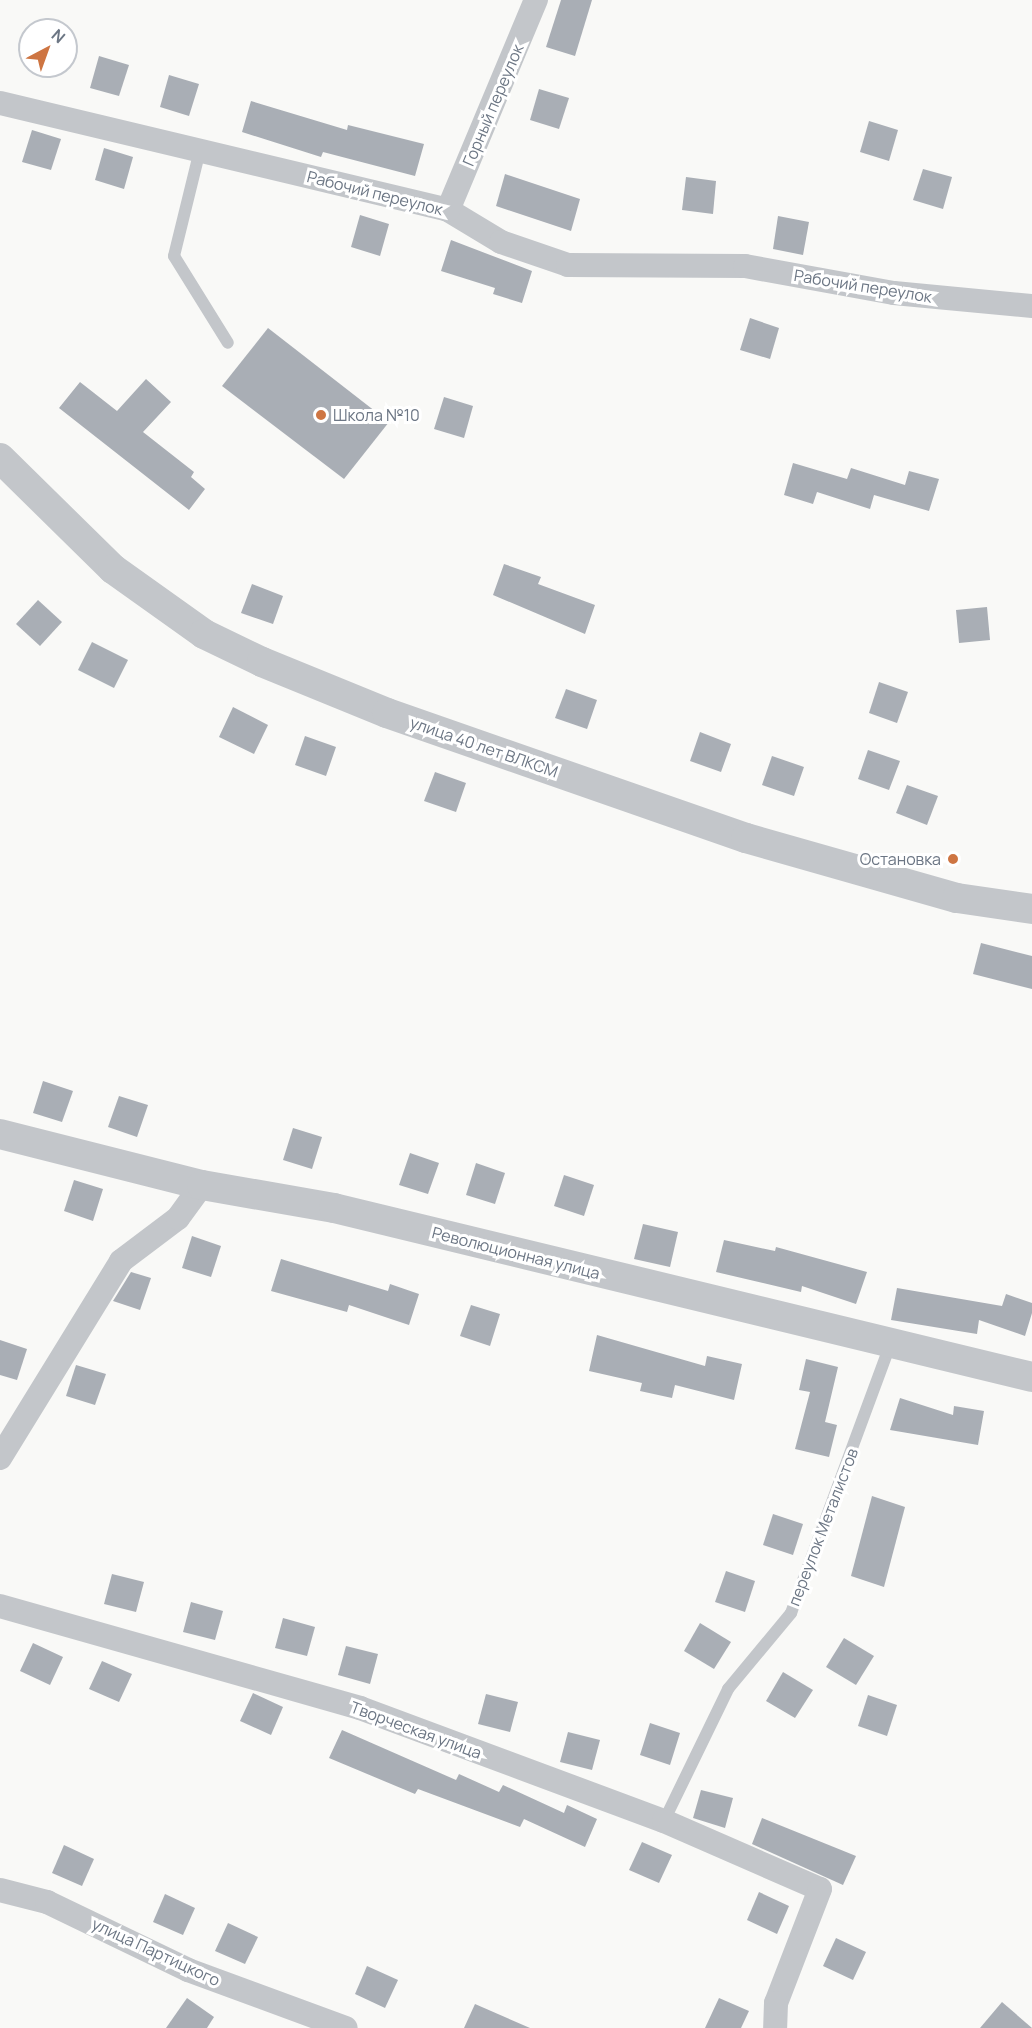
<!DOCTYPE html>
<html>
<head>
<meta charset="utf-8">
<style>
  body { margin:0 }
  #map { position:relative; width:1032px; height:2028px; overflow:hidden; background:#f9f9f7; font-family:Manrope,sans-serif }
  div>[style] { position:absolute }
  .building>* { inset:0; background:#a9aeb5 }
  .service>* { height:12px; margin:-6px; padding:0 6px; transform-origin:6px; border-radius:6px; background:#c3c6ca }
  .minor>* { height:24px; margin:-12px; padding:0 12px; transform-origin:12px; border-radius:12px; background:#c3c6ca }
  .tertiary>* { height:30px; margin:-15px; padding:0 15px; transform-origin:15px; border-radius:15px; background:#c3c6ca }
  .dots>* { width:16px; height:16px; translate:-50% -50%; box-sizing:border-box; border:3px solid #fff; border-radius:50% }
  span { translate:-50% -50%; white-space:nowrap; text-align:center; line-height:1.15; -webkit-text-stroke:6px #fff; paint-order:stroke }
  .street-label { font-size:16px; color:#6c7684 }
  .poi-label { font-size:16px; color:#6c7684 }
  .left { translate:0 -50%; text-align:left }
  .right { translate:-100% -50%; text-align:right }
  .north { position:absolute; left:18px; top:18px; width:60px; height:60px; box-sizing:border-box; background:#fff; border:2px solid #c4c8ce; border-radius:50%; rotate:41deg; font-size:16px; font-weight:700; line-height:24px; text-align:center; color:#6c7684 }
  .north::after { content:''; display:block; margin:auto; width:21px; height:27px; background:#ce7542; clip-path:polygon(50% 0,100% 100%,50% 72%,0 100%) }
</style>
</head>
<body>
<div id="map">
  <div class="building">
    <div style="clip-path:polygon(561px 0,592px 0,575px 56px,546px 47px)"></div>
    <div style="clip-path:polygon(99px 56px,129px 65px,119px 96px,90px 88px)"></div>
    <div style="clip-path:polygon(169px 75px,199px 84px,189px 116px,160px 107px)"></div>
    <div style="clip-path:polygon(539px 89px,569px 98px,559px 129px,530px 120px)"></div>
    <div style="clip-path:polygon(251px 101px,347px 130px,348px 125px,424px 144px,415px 176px,323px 152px,321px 157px,242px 132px)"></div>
    <div style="clip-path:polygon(869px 121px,898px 130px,889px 161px,860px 152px)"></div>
    <div style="clip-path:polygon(32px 130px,61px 139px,51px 170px,22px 162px)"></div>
    <div style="clip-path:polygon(104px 148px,133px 157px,124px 189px,95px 180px)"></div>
    <div style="clip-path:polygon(923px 169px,952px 177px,943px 209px,913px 200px)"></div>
    <div style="clip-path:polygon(505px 174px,580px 199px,571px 231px,496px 206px)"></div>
    <div style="clip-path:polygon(686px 177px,716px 181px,713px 214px,682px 210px)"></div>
    <div style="clip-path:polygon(360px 215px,389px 224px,380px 256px,351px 247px)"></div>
    <div style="clip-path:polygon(778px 216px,809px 222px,803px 255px,773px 249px)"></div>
    <div style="clip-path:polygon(451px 240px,532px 271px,522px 303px,493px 294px,495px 288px,441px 271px)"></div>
    <div style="clip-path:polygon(750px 318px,779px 328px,770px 359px,740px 350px)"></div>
    <div style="clip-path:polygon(268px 328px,389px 422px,344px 479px,222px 386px)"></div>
    <div style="clip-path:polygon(146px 379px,171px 402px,143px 432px,194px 472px,191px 477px,205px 489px,189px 510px,59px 408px,80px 382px,117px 411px)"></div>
    <div style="clip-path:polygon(444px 397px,473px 406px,464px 438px,434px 429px)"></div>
    <div style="clip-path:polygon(793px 463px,847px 479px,851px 468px,905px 485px,909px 471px,939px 479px,929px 511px,874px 495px,870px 509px,817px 492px,813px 504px,784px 495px)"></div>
    <div style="clip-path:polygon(504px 564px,541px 577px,538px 584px,595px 605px,585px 634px,493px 595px)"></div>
    <div style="clip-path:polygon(252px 584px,283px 596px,273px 624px,241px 613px)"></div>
    <div style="clip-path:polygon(38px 600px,62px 622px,40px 646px,16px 624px)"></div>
    <div style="clip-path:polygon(987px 607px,990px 640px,959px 643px,956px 610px)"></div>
    <div style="clip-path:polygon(92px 642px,128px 660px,114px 688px,78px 670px)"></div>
    <div style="clip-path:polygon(879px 682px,908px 692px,897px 723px,869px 713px)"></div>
    <div style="clip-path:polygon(566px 689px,597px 700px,587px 729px,555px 718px)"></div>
    <div style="clip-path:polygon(233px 707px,268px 725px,254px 754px,219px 737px)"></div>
    <div style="clip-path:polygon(700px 732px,731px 744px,721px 772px,690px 761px)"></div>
    <div style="clip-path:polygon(305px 736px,336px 747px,326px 776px,295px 765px)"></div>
    <div style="clip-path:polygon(868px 750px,900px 761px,889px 790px,858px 779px)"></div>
    <div style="clip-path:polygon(772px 756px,804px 767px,794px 796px,762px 785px)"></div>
    <div style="clip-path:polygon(435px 772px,466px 783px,456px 812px,424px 801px)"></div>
    <div style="clip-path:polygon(907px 785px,938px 796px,927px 825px,896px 813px)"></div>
    <div style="clip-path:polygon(981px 943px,1032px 956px,1032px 989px,973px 974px)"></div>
    <div style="clip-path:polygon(43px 1081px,73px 1091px,62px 1122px,33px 1113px)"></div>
    <div style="clip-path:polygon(119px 1096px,148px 1105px,137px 1137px,108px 1127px)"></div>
    <div style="clip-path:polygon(293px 1128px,322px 1137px,312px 1169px,283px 1160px)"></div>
    <div style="clip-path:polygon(410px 1153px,439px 1163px,428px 1194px,399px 1185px)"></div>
    <div style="clip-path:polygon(476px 1163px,505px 1173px,495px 1204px,466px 1195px)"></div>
    <div style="clip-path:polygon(564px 1175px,594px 1185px,584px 1216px,554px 1206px)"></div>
    <div style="clip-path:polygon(74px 1180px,103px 1189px,93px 1221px,64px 1211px)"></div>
    <div style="clip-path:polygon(643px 1224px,678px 1232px,670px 1267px,634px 1259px)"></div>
    <div style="clip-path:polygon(192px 1236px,221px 1246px,211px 1277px,182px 1268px)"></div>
    <div style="clip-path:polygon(724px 1240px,775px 1251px,776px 1247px,867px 1272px,856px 1304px,802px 1286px,801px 1292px,716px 1272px)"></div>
    <div style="clip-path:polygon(281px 1259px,388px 1291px,390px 1284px,419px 1294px,409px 1325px,349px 1305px,347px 1312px,271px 1291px)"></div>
    <div style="clip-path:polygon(131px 1272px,151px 1278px,140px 1310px,113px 1301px)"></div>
    <div style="clip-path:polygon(897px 1288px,1002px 1306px,1006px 1294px,1032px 1303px,1032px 1313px,1025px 1336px,979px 1320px,977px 1334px,891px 1320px)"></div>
    <div style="clip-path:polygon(471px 1305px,500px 1314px,490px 1346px,460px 1336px)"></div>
    <div style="clip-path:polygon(597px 1335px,705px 1366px,707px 1356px,742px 1364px,734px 1400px,675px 1385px,672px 1398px,640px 1391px,642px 1383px,589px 1371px)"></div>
    <div style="clip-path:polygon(0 1340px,27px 1349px,17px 1380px,0 1375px)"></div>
    <div style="clip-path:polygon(806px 1359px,838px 1367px,825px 1422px,837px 1425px,829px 1457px,795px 1449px,810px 1392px,799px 1390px)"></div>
    <div style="clip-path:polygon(76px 1365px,106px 1374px,95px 1405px,66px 1396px)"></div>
    <div style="clip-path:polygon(900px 1398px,953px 1415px,954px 1406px,984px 1411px,978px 1445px,890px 1430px)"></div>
    <div style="clip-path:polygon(872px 1496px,905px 1507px,884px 1587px,851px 1576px)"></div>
    <div style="clip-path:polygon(773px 1514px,803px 1524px,793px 1555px,763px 1545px)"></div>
    <div style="clip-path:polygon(726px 1571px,755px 1581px,745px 1612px,715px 1602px)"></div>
    <div style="clip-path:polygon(112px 1574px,144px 1582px,136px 1612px,104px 1604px)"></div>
    <div style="clip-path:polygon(191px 1602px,223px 1611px,215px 1640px,183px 1632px)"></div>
    <div style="clip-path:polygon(283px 1618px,315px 1627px,307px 1656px,275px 1648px)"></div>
    <div style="clip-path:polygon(700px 1623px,731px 1642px,714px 1669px,684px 1651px)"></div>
    <div style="clip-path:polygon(844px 1638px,874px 1656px,856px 1685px,826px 1667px)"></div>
    <div style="clip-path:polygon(33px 1643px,63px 1657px,50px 1685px,20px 1671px)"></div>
    <div style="clip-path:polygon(346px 1646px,378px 1654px,370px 1684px,338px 1675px)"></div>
    <div style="clip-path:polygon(102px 1661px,132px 1674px,119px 1702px,89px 1689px)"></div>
    <div style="clip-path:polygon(783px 1672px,813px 1690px,795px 1718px,766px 1701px)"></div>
    <div style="clip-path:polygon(253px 1693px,283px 1707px,271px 1735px,240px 1721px)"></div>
    <div style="clip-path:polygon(486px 1694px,518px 1702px,510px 1732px,478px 1724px)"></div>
    <div style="clip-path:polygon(868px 1695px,897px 1705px,887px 1736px,858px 1726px)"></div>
    <div style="clip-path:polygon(650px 1723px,680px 1733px,670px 1765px,640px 1755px)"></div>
    <div style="clip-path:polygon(342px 1730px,456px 1780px,459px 1774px,499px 1792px,503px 1785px,564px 1813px,567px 1805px,597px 1819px,585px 1847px,524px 1819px,520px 1827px,418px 1789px,415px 1794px,329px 1758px)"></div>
    <div style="clip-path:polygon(568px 1732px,600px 1740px,592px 1770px,560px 1762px)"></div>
    <div style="clip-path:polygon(701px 1790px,733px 1798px,725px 1828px,693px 1818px)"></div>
    <div style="clip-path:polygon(762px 1818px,856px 1856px,843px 1885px,752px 1844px)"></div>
    <div style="clip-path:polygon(642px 1842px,672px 1855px,659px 1883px,629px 1870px)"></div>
    <div style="clip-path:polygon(64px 1845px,94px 1859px,82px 1886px,52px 1873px)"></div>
    <div style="clip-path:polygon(759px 1892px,789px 1906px,777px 1934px,747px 1920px)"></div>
    <div style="clip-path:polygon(165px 1894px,195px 1908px,183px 1935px,153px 1922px)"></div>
    <div style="clip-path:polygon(228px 1923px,258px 1937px,245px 1964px,215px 1951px)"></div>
    <div style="clip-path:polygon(836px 1938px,866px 1952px,853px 1980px,823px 1966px)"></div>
    <div style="clip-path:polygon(367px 1966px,398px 1980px,385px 2008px,355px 1994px)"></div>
    <div style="clip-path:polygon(187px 1998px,214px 2017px,207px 2028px,166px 2028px)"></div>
    <div style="clip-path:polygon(719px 1998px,749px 2011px,741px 2028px,705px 2028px)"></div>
    <div style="clip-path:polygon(1002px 2002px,1032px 2028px,980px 2028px)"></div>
    <div style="clip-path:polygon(475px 2004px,530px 2028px,464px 2028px)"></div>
  </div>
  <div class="service">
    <div style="left:200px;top:150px;width:109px;rotate:103.8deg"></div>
    <div style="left:174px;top:256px;width:102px;rotate:58.2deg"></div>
    <div style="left:664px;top:1821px;width:147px;rotate:-64.1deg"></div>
    <div style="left:728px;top:1689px;width:99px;rotate:-50.3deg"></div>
    <div style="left:791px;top:1613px;width:285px;rotate:-69.7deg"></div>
  </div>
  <div class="minor">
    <div style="left:0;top:103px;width:461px;rotate:13.4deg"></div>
    <div style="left:448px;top:210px;width:62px;rotate:31.1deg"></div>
    <div style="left:501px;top:242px;width:71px;rotate:18.9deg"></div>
    <div style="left:568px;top:265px;width:177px;rotate:0.3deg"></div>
    <div style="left:745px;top:266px;width:151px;rotate:10.3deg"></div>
    <div style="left:894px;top:293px;width:139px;rotate:5.4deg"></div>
    <div style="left:448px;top:210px;width:228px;rotate:-67.3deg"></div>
    <div style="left:0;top:1458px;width:231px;rotate:-58.4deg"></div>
    <div style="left:121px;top:1261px;width:71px;rotate:-37deg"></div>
    <div style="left:178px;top:1218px;width:41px;rotate:-54deg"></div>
    <div style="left:0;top:1606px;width:374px;rotate:15.8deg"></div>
    <div style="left:360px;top:1708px;width:324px;rotate:20.4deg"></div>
    <div style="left:664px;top:1821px;width:170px;rotate:23.6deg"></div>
    <div style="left:820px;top:1889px;width:122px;rotate:111.1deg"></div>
    <div style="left:776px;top:2003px;width:25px;rotate:92deg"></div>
    <div style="left:0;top:1890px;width:49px;rotate:14.3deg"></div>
    <div style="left:47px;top:1902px;width:157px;rotate:25.7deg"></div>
    <div style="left:188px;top:1970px;width:168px;rotate:20.2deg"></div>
  </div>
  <div class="tertiary">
    <div style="left:0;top:458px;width:158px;rotate:44.5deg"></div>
    <div style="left:113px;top:569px;width:112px;rotate:35.5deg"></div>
    <div style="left:204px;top:634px;width:64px;rotate:25.8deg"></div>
    <div style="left:262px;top:662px;width:135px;rotate:22.2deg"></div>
    <div style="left:387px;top:713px;width:380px;rotate:19.2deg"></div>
    <div style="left:746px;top:838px;width:219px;rotate:15.9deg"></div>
    <div style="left:957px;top:898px;width:76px;rotate:8.3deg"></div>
    <div style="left:0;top:1134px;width:208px;rotate:14.2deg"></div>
    <div style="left:202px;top:1185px;width:134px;rotate:9.9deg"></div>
    <div style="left:334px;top:1208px;width:718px;rotate:13.61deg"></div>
  </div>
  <div class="dots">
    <div style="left:321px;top:415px;background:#ce7542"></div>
    <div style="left:953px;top:859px;background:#ce7542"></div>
  </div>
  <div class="street-label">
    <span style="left:493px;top:105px;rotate:-67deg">Горный переулок</span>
    <span style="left:375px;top:193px;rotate:14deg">Рабочий переулок</span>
    <span style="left:863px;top:286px;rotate:9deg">Рабочий переулок</span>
    <span style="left:484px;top:747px;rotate:19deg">улица 40 лет ВЛКСМ</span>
    <span style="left:516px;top:1253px;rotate:14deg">Революционная улица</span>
    <span style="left:823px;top:1527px;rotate:-69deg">переулок Металистов</span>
    <span style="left:416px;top:1730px;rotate:20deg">Творческая улица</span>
    <span style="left:156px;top:1952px;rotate:25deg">улица Партицкого</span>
  </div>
  <div class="poi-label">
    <span class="left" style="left:333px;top:415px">Школа №10</span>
    <span class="right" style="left:941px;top:859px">Остановка</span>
  </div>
  <div class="north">N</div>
</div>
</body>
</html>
